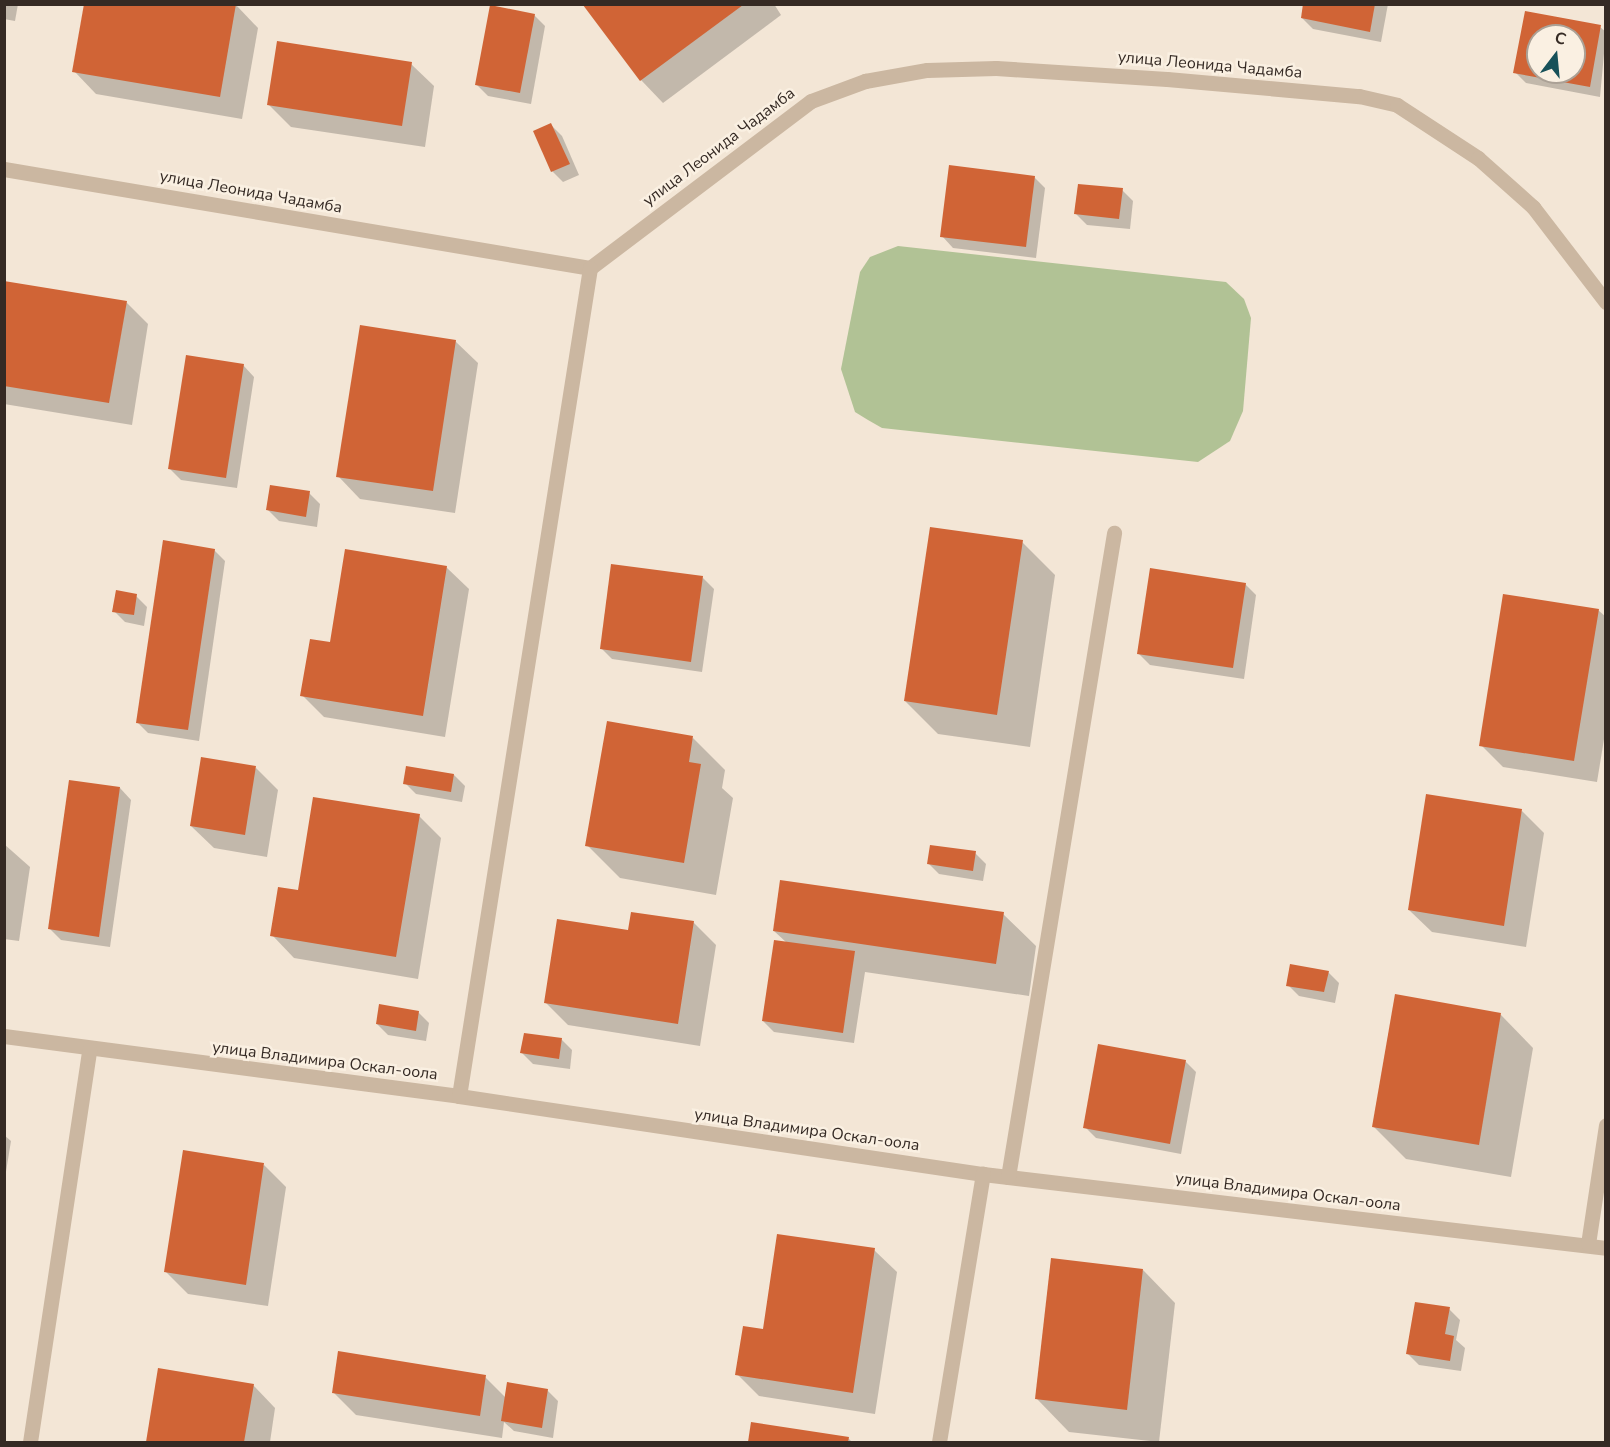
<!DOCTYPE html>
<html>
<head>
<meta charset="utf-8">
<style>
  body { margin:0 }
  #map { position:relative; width:1610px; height:1447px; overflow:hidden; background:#f3e6d6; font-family:"Nunito Sans",sans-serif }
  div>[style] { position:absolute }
  .green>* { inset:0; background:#b1c295 }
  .shadow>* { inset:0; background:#0003 }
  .building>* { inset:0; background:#d06436 }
  .minor>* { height:15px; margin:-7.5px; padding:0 7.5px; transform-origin:7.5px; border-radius:7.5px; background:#cbb7a1 }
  span { translate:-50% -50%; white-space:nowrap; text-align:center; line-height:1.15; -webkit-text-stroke:5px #faf0e2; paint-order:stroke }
  .street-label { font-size:16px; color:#352a24 }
  .frame { position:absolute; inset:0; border:6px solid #352a24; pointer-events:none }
  .north { position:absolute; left:1526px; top:24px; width:60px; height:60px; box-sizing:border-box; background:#faf0e2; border:2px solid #aba196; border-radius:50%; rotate:16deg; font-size:16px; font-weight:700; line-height:24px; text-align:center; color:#352a24 }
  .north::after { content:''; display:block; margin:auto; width:21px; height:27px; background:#175159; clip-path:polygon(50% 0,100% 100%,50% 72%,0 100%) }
</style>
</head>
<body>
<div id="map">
  <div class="green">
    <div style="clip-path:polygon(898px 246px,1226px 282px,1244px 299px,1251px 318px,1243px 411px,1230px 441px,1198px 462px,882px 428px,868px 420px,855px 412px,841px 369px,860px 272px,870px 257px)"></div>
  </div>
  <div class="shadow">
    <div style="clip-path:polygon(4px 4px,18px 4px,15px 21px,4px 19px)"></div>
    <div style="clip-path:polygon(584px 4px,774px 4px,781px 15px,663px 103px,641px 80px)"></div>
    <div style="clip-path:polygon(1305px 4px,1388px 4px,1381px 42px,1313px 29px,1302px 18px)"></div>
    <div style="clip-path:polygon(236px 5px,258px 28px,242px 119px,96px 94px,74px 71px)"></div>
    <div style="clip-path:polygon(evenodd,1526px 12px,1600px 27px,1606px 32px,1600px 97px,1526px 83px,1515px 72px,1526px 12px,1538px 36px,1574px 36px,1574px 72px,1538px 72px,1538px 36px)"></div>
    <div style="clip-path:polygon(534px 15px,545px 26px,531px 104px,488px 96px,477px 85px)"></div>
    <div style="clip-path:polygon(411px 64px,434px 86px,425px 147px,291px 127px,269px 105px)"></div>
    <div style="clip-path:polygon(551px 125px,562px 136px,579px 175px,563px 182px,552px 171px)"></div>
    <div style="clip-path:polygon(1034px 177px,1045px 188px,1036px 258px,953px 248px,942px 236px)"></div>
    <div style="clip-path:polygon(1122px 190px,1133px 201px,1130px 229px,1087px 225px,1076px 214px)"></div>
    <div style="clip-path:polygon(4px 282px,126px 302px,148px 324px,132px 425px,4px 404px)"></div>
    <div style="clip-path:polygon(455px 341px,478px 363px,455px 513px,360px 499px,338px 476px)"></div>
    <div style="clip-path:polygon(243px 365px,254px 377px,237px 488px,181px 480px,170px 469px)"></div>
    <div style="clip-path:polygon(309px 493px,320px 504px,317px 527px,279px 521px,268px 510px)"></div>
    <div style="clip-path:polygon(1022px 542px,1055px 575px,1030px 747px,938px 734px,905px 701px)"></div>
    <div style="clip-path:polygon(214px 550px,225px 561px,199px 741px,148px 733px,137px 722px)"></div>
    <div style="clip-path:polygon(446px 567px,469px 589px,445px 737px,324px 717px,302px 695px,331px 644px)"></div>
    <div style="clip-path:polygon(703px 578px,714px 589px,702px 672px,612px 659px,601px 648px)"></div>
    <div style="clip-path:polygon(1245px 584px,1256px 595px,1244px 679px,1150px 665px,1139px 654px)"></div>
    <div style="clip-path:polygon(136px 596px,147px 607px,144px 626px,125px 622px,114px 611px)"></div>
    <div style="clip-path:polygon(1598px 610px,1606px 617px,1606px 727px,1597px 782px,1503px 767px,1481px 745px)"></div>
    <div style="clip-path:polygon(693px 738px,725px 770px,722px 788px,733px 798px,716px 895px,620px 878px,587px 845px)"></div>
    <div style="clip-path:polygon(256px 768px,278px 790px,267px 857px,214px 848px,191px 826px)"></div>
    <div style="clip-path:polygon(454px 775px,465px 786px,462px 802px,416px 794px,405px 783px)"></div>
    <div style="clip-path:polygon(120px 788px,131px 800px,110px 947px,61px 940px,50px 929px)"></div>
    <div style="clip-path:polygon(1522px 811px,1544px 833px,1526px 947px,1432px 932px,1409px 910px)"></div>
    <div style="clip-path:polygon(419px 816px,441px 838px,418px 979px,294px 958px,272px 935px,300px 892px)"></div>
    <div style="clip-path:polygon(4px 844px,30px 867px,19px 941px,4px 939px)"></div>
    <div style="clip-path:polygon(975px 853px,986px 864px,983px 881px,939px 874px,928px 863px)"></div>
    <div style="clip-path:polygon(1003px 914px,1036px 946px,1029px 996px,865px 972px,854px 1043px,774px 1032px,763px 1021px,787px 943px,774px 931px)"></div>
    <div style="clip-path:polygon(693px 922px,716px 945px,700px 1046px,568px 1025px,545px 1002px,630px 932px)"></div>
    <div style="clip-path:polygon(1328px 972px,1339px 983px,1335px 1003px,1299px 996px,1288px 985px)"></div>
    <div style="clip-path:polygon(1396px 996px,1501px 1015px,1533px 1048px,1511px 1177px,1406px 1159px,1373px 1126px)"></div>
    <div style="clip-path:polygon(418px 1012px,429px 1023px,426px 1041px,388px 1035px,377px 1024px)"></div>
    <div style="clip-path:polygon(561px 1039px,572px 1050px,570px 1069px,533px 1064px,522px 1053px)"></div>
    <div style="clip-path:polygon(1185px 1061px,1196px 1072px,1181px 1154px,1096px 1138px,1085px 1127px)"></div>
    <div style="clip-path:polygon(4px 1135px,11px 1141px,4px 1184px)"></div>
    <div style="clip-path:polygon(264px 1165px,286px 1187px,268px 1306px,188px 1294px,165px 1271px)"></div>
    <div style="clip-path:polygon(874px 1250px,897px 1272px,875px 1414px,759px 1396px,737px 1374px)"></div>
    <div style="clip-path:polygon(1143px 1270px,1175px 1303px,1159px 1442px,1069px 1432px,1037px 1399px)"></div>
    <div style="clip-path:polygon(1449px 1309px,1460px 1320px,1456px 1340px,1465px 1348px,1461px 1371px,1419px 1365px,1408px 1354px)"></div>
    <div style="clip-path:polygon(159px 1370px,253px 1385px,275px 1408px,270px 1442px,147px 1442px)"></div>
    <div style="clip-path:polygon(485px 1377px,506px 1398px,547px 1390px,558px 1401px,553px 1438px,514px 1431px,504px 1422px,502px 1438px,356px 1415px,333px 1392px)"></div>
    <div style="clip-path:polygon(752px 1424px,848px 1438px,852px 1442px,749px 1442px)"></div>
  </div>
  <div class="building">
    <div style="clip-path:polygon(84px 4px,236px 4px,220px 97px,72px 72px)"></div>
    <div style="clip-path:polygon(1303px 4px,1375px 4px,1370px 32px,1301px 18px)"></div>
    <div style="clip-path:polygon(490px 5px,535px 14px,520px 93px,475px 85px)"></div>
    <div style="clip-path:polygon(583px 5px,743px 5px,640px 81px)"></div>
    <div style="clip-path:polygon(evenodd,1525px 11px,1601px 25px,1590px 87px,1513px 73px,1525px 11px,1538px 36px,1574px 36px,1574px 72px,1538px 72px,1538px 36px)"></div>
    <div style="clip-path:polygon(277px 41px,412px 62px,402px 126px,267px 105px)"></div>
    <div style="clip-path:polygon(551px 123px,570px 164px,551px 172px,533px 131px)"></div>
    <div style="clip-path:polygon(949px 165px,1035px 176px,1026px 247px,940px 237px)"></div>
    <div style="clip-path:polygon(1078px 184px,1123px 188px,1119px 219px,1074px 214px)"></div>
    <div style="clip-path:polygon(4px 281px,127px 301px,109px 403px,4px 386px)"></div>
    <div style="clip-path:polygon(360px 325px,456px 340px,433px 491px,336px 477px)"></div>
    <div style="clip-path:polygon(186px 355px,244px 364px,226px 478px,168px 469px)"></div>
    <div style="clip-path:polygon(270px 485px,310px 491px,306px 517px,266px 510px)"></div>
    <div style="clip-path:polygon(930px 527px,1023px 540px,997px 715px,904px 701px)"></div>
    <div style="clip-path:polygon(163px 540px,215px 549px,188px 730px,136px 723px)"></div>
    <div style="clip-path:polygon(345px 549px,447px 566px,423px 716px,300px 696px,310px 639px,330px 642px)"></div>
    <div style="clip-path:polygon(611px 564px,703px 576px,691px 662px,600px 649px)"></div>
    <div style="clip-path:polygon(1150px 568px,1246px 583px,1233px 668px,1137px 654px)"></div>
    <div style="clip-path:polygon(116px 590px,137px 594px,134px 615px,112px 612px)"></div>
    <div style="clip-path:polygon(1503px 594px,1599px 609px,1574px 761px,1479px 746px)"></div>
    <div style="clip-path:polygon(607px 721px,693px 736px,689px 762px,701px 764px,684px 863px,585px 846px)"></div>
    <div style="clip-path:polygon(201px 757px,256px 766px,245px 835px,190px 826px)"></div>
    <div style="clip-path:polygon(406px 766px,454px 774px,451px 792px,403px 784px)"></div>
    <div style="clip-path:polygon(69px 780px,120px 787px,99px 937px,48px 929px)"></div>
    <div style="clip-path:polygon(1426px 794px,1522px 809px,1504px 926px,1408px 910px)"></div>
    <div style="clip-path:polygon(313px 797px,420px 814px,396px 957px,270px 936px,278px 887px,298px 890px)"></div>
    <div style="clip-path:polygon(930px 845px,976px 851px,973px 871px,927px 864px)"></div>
    <div style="clip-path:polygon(780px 880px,1004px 912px,996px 964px,773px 931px)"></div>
    <div style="clip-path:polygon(631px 912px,694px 921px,678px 1024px,544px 1003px,557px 919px,628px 930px)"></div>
    <div style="clip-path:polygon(774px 940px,855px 951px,843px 1033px,762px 1021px)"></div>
    <div style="clip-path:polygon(1290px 964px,1329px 971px,1324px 992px,1286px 986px)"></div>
    <div style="clip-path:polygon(1395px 994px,1501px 1013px,1479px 1145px,1372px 1127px)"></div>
    <div style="clip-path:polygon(379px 1004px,419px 1011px,416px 1031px,376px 1024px)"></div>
    <div style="clip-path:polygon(524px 1033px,562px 1038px,559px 1059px,520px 1053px)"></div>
    <div style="clip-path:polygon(1098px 1044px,1186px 1060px,1170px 1144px,1083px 1128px)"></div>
    <div style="clip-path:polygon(183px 1150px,264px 1163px,246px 1285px,164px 1272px)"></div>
    <div style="clip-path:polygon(777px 1234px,875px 1248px,853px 1393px,735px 1375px,743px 1326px,763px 1329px)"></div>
    <div style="clip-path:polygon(1051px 1258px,1143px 1269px,1127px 1410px,1035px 1399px)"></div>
    <div style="clip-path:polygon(1415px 1302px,1450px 1307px,1445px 1334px,1454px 1336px,1450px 1361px,1406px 1354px)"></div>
    <div style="clip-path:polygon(338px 1351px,486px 1375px,480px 1416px,332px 1393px)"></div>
    <div style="clip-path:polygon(158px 1368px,254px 1384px,244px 1442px,146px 1442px)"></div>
    <div style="clip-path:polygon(507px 1382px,548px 1389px,542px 1428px,501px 1421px)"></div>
    <div style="clip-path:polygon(751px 1422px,849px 1437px,848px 1442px,748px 1442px)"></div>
  </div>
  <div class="minor">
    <div style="left:4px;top:169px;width:594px;rotate:9.59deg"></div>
    <div style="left:590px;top:268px;width:277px;rotate:-37.1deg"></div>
    <div style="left:811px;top:101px;width:58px;rotate:-20.3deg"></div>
    <div style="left:865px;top:81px;width:63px;rotate:-10.1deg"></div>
    <div style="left:927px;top:70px;width:69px;rotate:-1.7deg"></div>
    <div style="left:996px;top:68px;width:171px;rotate:3.7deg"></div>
    <div style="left:1167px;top:79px;width:193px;rotate:5.1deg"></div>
    <div style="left:1359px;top:96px;width:39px;rotate:13deg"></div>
    <div style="left:1397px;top:105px;width:97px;rotate:33.2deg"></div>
    <div style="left:1478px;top:158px;width:74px;rotate:41.7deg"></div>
    <div style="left:1533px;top:207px;width:120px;rotate:52.5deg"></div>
    <div style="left:4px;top:1036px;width:459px;rotate:7.5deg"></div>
    <div style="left:459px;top:1096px;width:530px;rotate:8.47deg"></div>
    <div style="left:983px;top:1174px;width:627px;rotate:6.77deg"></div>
    <div style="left:459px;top:1096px;width:838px;rotate:-81.01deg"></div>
    <div style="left:1008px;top:1177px;width:653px;rotate:-80.65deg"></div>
    <div style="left:1588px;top:1244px;width:120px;rotate:-81.4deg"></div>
    <div style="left:30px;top:1442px;width:396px;rotate:-81.4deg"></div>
    <div style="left:939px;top:1442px;width:272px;rotate:-80.7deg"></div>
  </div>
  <div class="street-label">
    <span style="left:1210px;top:65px;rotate:5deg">улица Леонида Чадамба</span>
    <span style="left:719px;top:147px;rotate:-37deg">улица Леонида Чадамба</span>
    <span style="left:251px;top:192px;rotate:10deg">улица Леонида Чадамба</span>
    <span style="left:325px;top:1061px;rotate:7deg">улица Владимира Оскал-оола</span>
    <span style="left:807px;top:1130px;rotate:8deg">улица Владимира Оскал-оола</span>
    <span style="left:1288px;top:1192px;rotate:7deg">улица Владимира Оскал-оола</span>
  </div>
  <div class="frame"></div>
  <div class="north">С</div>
</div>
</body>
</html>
